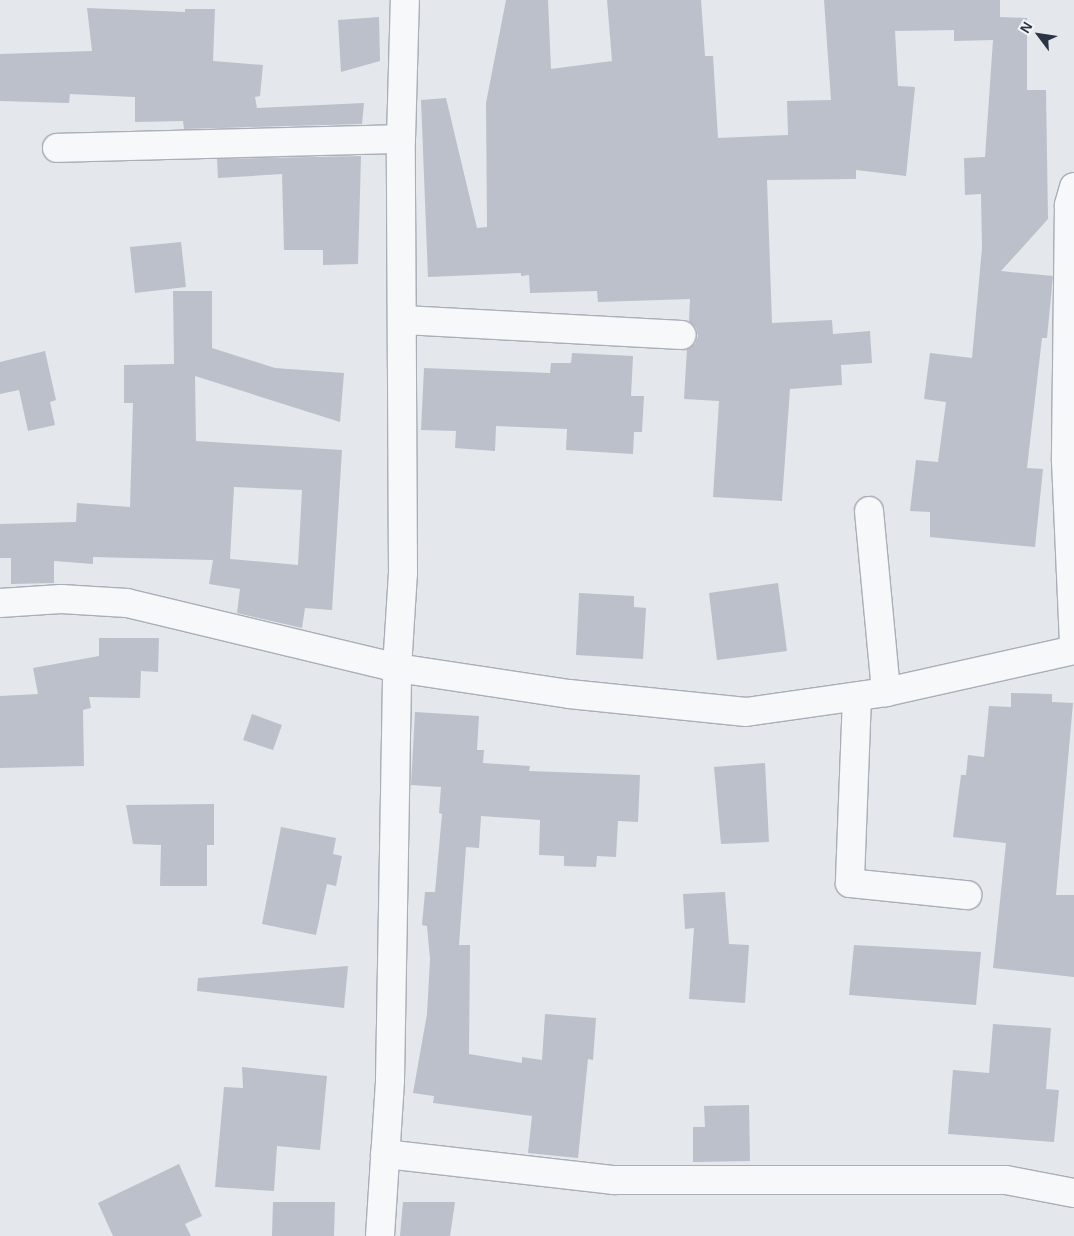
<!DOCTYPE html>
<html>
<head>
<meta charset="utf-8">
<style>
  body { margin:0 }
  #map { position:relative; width:1074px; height:1236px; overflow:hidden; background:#e4e7ec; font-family:Arial,sans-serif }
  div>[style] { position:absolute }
  .building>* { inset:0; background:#bbc0ca }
  .roads { filter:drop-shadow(1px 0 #a9aeb7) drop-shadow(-1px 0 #a9aeb7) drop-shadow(0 1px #a9aeb7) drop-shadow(0 -1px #a9aeb7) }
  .minor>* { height:28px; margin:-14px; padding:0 14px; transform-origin:14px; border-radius:14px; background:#f7f8fa }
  span { translate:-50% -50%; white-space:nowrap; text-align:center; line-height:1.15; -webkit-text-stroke:4px #f4f6f9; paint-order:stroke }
  .north { position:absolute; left:1014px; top:10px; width:50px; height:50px; -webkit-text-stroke:4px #f4f6f9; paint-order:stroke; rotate:301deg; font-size:14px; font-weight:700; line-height:20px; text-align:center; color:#2b3445 }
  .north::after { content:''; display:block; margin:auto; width:18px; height:22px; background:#2b3445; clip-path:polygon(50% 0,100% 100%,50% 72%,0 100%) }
</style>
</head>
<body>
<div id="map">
  <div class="building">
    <div style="clip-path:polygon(506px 0,548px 0,551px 69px,612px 61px,607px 0,701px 0,705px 56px,713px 56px,718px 138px,788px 135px,787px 101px,831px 100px,824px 0,1000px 0,1000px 17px,1027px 18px,1027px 90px,1046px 90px,1048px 219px,1001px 271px,1053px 276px,1047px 338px,1042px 338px,1027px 468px,1043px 469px,1035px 547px,930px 537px,930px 512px,910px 511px,916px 460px,938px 462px,946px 402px,924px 399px,930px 353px,972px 358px,982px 248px,981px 194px,965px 195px,964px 158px,985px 157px,993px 40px,954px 41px,954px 30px,895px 31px,898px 86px,915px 87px,906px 176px,856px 170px,856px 179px,767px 180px,772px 323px,832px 320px,833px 334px,870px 331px,872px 363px,841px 365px,842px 385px,790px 389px,782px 501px,713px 497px,719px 401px,684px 399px,687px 349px,695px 344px,698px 336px,696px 328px,689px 321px,690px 299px,598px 302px,597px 291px,530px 293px,529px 275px,521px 276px,521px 273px,428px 277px,421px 100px,446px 98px,477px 228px,487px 227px,486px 103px)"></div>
    <div style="clip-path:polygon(87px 8px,185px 12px,185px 9px,215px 9px,213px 61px,263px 65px,260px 96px,255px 97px,257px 108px,364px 103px,362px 124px,184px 129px,183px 121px,135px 122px,135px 97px,70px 94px,69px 103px,0 101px,0 54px,92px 51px)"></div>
    <div style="clip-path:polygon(379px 17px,380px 61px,341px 72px,338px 20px)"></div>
    <div style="clip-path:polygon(361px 156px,358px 264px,323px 265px,323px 250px,284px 250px,282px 174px,218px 178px,217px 159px)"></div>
    <div style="clip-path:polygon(181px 242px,186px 287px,135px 293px,130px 247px)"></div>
    <div style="clip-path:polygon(evenodd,173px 291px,212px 291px,212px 348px,275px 368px,344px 373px,340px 422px,195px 376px,196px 441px,342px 450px,332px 610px,305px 608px,302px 628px,237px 613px,240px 589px,209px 584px,213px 560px,93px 557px,93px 564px,54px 561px,54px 583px,11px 584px,11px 558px,0 558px,0 524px,76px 522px,77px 503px,130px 507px,133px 403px,124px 403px,124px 365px,174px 364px,173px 291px,234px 487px,302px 490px,298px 565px,230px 559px,234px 487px)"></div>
    <div style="clip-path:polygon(45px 351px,56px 400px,50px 402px,55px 425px,28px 431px,19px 390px,0 394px,0 362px)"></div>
    <div style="clip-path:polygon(572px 353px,633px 356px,631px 396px,644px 396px,642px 432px,634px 432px,633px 454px,566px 450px,567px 429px,496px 426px,495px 451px,455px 448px,456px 431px,421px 430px,424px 368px,550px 373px,551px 363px,571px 363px)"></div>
    <div style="clip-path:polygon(778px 583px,787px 651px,717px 660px,709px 593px)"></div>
    <div style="clip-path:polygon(579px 593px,634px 596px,634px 607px,646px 608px,643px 659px,576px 655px)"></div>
    <div style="clip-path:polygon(99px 638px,159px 638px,158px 672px,141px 671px,140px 698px,89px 697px,91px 708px,83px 710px,84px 766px,0 768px,0 696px,38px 694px,33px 668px,99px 656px)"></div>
    <div style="clip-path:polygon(1011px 693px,1052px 694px,1052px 702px,1073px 703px,1056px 895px,1074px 895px,1074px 977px,993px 968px,1006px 843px,953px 837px,961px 775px,966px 775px,968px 755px,984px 757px,989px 706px,1011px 707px)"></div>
    <div style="clip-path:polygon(415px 712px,479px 716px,477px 750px,484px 750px,483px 763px,530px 766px,529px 771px,640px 775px,638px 822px,618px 821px,616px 857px,597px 856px,596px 867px,564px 866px,564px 856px,539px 855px,540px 820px,481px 816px,479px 848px,466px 847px,459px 945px,470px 945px,469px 1054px,522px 1063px,522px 1057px,542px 1060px,545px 1014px,596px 1018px,593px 1060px,588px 1059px,578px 1158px,528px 1153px,532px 1116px,433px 1103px,434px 1096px,413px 1093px,427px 1014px,430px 959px,427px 926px,422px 925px,425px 892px,435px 892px,442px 814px,439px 813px,441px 787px,411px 785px)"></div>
    <div style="clip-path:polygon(252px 714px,282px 725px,273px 750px,243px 740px)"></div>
    <div style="clip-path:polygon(765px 763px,769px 842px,721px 844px,714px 767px)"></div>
    <div style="clip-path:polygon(214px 804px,214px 845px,207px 845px,207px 886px,160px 886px,161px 845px,133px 844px,126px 805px)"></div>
    <div style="clip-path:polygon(281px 827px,336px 838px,333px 854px,342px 856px,336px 886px,327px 884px,316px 935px,262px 924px)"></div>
    <div style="clip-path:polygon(725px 892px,729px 944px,749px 945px,745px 1003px,689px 999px,694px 928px,685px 929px,683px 894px)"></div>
    <div style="clip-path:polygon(854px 945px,981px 952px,976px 1005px,849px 995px)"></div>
    <div style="clip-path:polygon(348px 966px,344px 1008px,197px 991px,198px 978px)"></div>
    <div style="clip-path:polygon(993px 1024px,1051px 1028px,1046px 1089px,1059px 1090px,1054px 1142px,948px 1134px,953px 1070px,989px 1073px)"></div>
    <div style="clip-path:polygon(242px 1067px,327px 1076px,320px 1150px,277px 1146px,274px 1191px,215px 1187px,224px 1087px,243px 1088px)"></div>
    <div style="clip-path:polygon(749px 1105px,750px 1161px,693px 1162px,693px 1127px,705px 1127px,704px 1106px)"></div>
    <div style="clip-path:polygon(179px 1164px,202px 1216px,185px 1224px,191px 1236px,113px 1236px,98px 1203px)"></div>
    <div style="clip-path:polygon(273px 1202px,335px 1202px,334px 1236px,272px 1236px)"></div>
    <div style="clip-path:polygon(403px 1202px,455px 1202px,450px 1236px,400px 1236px)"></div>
  </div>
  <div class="roads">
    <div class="minor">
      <div style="left:57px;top:148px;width:344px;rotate:-1.5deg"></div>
      <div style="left:1074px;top:187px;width:19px;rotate:106deg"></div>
      <div style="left:1069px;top:205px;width:256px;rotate:90.7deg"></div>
      <div style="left:1066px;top:461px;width:181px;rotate:87.5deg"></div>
      <div style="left:404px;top:320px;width:278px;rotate:3.1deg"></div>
      <div style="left:869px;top:511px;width:182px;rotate:84.6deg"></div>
      <div style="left:0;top:603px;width:61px;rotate:-3.8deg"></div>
      <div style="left:61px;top:599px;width:66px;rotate:3.5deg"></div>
      <div style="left:127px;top:603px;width:278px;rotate:13.5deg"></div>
      <div style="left:397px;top:668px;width:174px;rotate:8.6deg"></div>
      <div style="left:569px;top:694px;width:178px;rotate:5.8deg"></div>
      <div style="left:746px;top:712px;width:141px;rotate:-8.1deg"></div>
      <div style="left:886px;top:692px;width:193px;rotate:-12.6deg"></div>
      <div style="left:857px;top:697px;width:186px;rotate:92.2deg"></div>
      <div style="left:850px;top:883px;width:118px;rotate:5.9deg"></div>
      <div style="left:385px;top:1154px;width:230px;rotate:6.5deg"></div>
      <div style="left:614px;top:1180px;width:392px"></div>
      <div style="left:1006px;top:1180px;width:69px;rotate:10.8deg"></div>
      <div style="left:380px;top:1236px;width:156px;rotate:-86.3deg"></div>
      <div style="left:390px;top:1080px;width:412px;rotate:-89deg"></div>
      <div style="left:397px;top:668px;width:95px;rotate:-86.4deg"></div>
      <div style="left:403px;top:573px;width:434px;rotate:-90.3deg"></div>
      <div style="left:401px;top:139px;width:139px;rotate:-88.4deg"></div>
    </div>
  </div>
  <div class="north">N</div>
</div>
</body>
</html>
